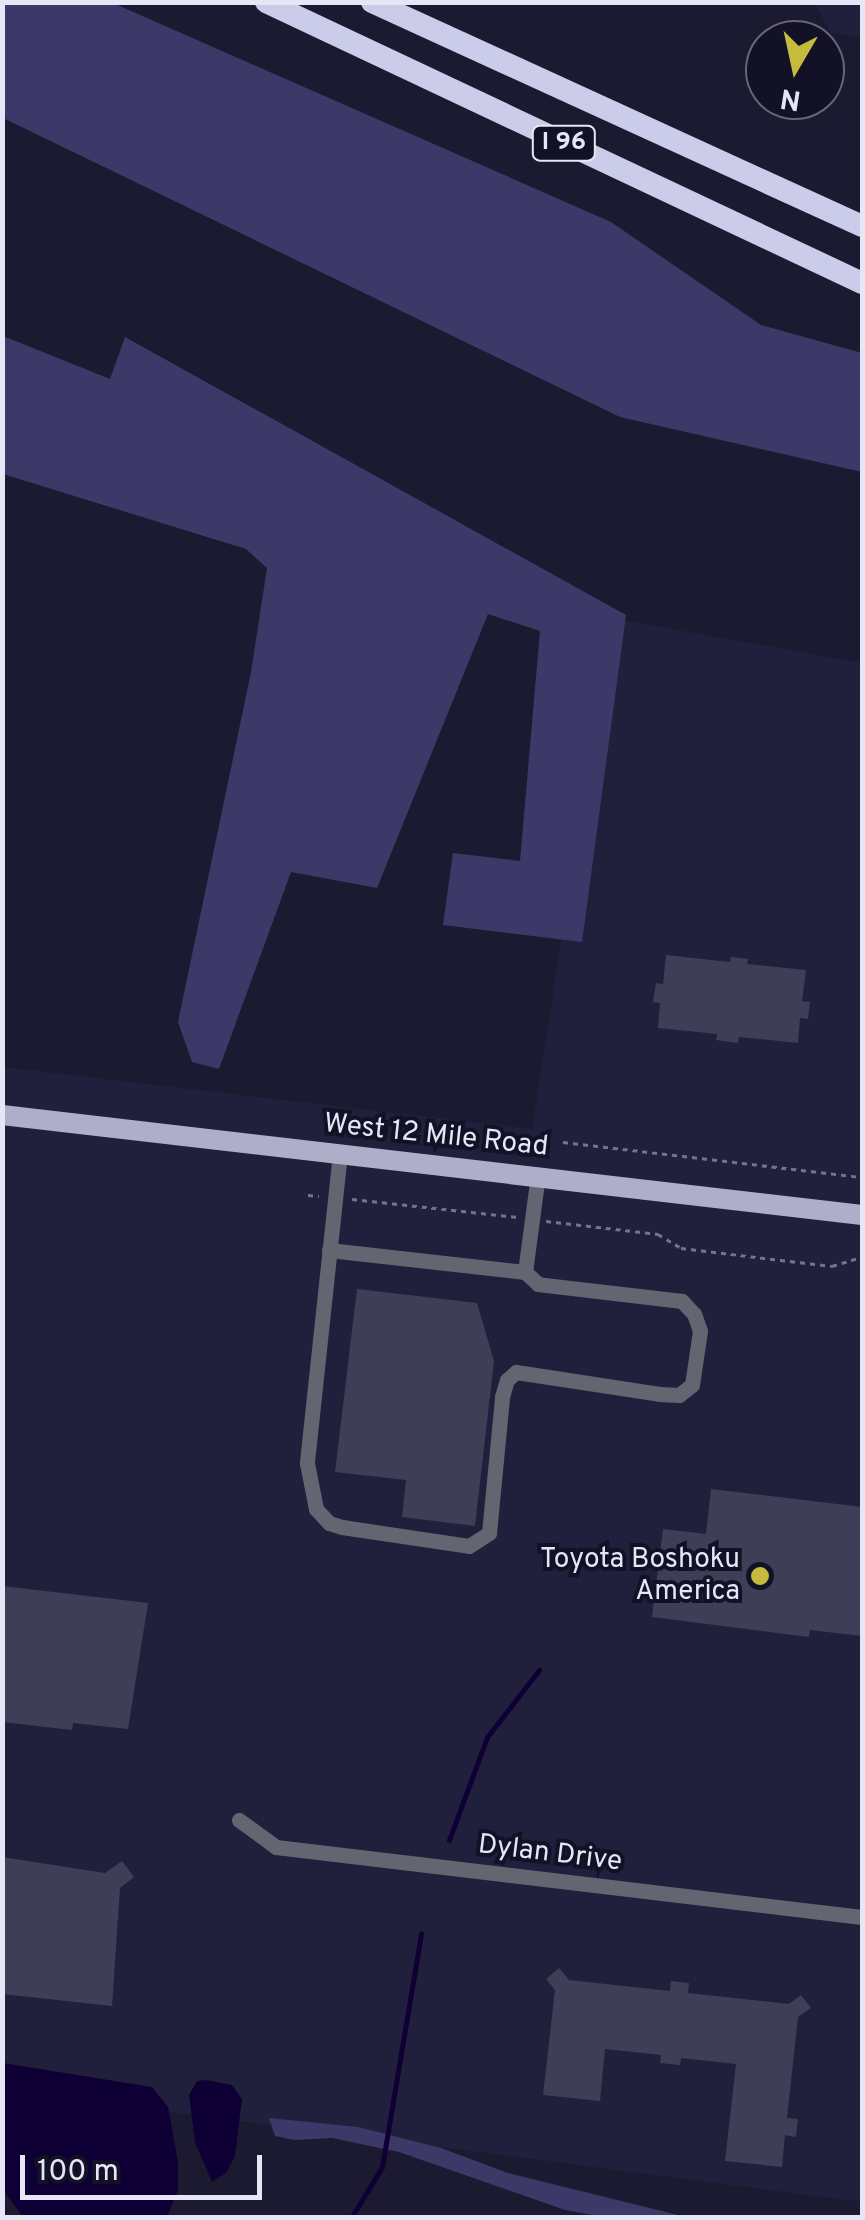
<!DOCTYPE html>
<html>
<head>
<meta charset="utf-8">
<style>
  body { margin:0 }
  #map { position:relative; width:865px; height:2220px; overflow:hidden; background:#1b1a30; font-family:Overpass,sans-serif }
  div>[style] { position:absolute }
  .built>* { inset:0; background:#21203c }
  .green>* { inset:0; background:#3c3969 }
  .water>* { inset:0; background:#0e0034 }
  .stream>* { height:5px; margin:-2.5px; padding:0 2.5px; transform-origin:2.5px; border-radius:2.5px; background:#0e0034 }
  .building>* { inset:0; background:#3e3e57 }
  .path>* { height:2.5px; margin-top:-1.25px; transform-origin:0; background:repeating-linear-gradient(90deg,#747487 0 5px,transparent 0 10px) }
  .minor>* { height:15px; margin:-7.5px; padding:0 7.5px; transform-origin:7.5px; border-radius:7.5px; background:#656571 }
  .major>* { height:20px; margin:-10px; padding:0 10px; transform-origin:10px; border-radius:10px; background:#aeaec8 }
  .highway>* { height:22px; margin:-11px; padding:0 11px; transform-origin:11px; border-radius:11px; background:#cbccea }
  .dots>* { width:28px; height:28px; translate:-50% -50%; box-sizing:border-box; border:5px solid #121126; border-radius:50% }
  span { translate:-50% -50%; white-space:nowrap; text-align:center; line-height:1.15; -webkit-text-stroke:8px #121126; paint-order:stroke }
  .shield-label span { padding:2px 8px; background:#121126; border:2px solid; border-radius:8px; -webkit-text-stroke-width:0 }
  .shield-label { font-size:25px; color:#e6e6f6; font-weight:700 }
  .street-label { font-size:28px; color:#e6e6f6 }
  .poi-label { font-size:28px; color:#e6e6f6 }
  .right { translate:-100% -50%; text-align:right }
  .frame { position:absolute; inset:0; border:5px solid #e6e6f6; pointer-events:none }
  .north { position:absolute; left:745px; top:20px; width:100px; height:100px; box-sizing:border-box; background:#121126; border:2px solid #676679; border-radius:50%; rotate:189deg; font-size:28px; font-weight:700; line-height:40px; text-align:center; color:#e6e6f6 }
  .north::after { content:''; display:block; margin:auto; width:35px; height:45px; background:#c5bc3d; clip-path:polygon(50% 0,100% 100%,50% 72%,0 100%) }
  .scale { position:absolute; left:20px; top:2155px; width:242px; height:45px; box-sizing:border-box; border:5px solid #e6e6f6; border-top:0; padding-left:12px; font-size:30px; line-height:35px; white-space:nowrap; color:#e6e6f6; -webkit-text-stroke:8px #121126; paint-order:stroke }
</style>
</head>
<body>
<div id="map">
  <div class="built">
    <div style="clip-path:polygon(814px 3px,862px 3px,862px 38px,831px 33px)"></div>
    <div style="clip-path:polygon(611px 618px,862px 663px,862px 2202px,3px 2090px,3px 1067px,532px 1129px)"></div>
  </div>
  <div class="green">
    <div style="clip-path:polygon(2px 3px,113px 3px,611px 222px,761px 325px,862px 353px,862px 472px,620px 417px,3px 118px)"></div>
    <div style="clip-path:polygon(3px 336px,110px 379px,125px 337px,626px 615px,582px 942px,443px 925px,453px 853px,520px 861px,540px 631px,488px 614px,377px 888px,291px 872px,219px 1069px,192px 1062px,178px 1022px,251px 672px,267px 568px,246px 549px,3px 474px)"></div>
    <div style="clip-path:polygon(269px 2118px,358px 2127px,441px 2148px,508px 2173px,686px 2217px,603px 2217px,565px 2210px,399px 2152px,332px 2138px,294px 2140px,275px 2136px)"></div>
  </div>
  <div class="water">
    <div style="clip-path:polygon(3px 2063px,152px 2087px,168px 2107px,178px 2162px,178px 2190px,167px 2217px,23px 2217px,3px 2190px)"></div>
    <div style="clip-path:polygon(206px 2080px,232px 2085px,242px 2099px,235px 2156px,226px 2173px,212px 2182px,195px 2142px,189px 2095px,197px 2081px)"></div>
  </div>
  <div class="stream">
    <div style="left:449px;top:1840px;width:110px;rotate:-69.7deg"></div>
    <div style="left:487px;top:1737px;width:85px;rotate:-52.2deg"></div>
    <div style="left:351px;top:2218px;width:60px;rotate:-58.7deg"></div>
    <div style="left:382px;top:2167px;width:237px;rotate:-80.5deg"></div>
  </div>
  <div class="building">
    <div style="clip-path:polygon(666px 955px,730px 962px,731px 957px,748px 959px,747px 964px,806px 970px,802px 1001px,810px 1002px,808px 1019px,800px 1018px,798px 1043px,739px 1037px,738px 1043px,716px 1040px,717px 1034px,658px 1028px,660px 1003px,653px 1002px,656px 983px,663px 984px)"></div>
    <div style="clip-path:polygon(357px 1289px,477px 1303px,494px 1361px,475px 1526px,402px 1517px,406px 1480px,335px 1472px)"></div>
    <div style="clip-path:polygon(711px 1489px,862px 1507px,862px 1636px,810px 1630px,809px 1637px,652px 1617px,663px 1529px,706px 1534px)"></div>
    <div style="clip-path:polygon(2px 1586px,148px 1603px,128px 1729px,73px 1723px,72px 1730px,2px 1722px)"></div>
    <div style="clip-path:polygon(2px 1857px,105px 1873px,122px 1861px,134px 1877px,120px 1888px,112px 2006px,2px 1994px)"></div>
    <div style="clip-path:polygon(559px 1968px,569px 1980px,670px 1991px,671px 1981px,689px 1983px,688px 1993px,789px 2004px,801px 1995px,811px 2008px,798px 2017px,787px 2118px,798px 2119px,796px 2137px,785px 2135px,782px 2167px,725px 2161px,736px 2064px,681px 2058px,680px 2065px,660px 2063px,661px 2055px,605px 2049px,600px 2101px,543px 2095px,555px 1990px,546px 1979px)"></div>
  </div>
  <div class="path">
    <div style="left:563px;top:1142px;width:301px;rotate:6.7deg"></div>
    <div style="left:308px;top:1195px;width:11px;rotate:5deg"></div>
    <div style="left:352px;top:1199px;width:167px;rotate:6.2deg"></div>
    <div style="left:546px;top:1221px;width:113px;rotate:6.6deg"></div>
    <div style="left:658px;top:1234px;width:27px;rotate:31deg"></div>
    <div style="left:681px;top:1248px;width:152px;rotate:6.8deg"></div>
    <div style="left:832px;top:1266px;width:31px;rotate:-17deg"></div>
  </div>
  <div class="minor">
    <div style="left:340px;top:1153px;width:312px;rotate:96.1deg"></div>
    <div style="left:307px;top:1463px;width:47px;rotate:78.9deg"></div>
    <div style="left:316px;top:1509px;width:19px;rotate:47deg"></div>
    <div style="left:329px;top:1523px;width:14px;rotate:17deg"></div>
    <div style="left:342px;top:1527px;width:128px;rotate:8.5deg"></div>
    <div style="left:469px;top:1546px;width:24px;rotate:-33deg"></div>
    <div style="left:489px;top:1533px;width:137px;rotate:-84.5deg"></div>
    <div style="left:502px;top:1397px;width:18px;rotate:-74deg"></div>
    <div style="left:507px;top:1380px;width:12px;rotate:-42deg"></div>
    <div style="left:516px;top:1372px;width:145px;rotate:8.7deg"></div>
    <div style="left:659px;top:1394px;width:20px;rotate:3deg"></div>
    <div style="left:679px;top:1395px;width:16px;rotate:-38deg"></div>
    <div style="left:692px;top:1385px;width:55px;rotate:-81.6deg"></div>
    <div style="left:700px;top:1331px;width:18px;rotate:-109deg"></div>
    <div style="left:694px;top:1314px;width:18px;rotate:-133deg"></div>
    <div style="left:682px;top:1301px;width:145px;rotate:-173.3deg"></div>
    <div style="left:538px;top:1284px;width:18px;rotate:-137deg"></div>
    <div style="left:525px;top:1272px;width:98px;rotate:-82.4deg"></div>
    <div style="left:329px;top:1250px;width:197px;rotate:6.4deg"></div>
    <div style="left:239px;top:1820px;width:46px;rotate:36.1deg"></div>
    <div style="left:276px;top:1847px;width:590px;rotate:6.81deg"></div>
  </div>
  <div class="major">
    <div style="left:2px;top:1115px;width:866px;rotate:6.63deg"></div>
  </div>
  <div class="highway">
    <div style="left:266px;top:2px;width:659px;rotate:25.24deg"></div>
    <div style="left:372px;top:2px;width:539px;rotate:24.57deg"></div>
  </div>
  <div class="dots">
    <div style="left:760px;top:1576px;background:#c5bc3d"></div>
  </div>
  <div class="shield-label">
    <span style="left:564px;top:143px">I 96</span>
  </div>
  <div class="street-label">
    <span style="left:436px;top:1136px;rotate:6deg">West 12 Mile Road</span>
    <span style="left:550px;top:1854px;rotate:7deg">Dylan Drive</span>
  </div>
  <div class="poi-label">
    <span class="right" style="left:740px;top:1576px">Toyota Boshoku<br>America</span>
  </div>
  <div class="frame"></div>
  <div class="north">N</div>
  <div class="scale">100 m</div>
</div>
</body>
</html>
